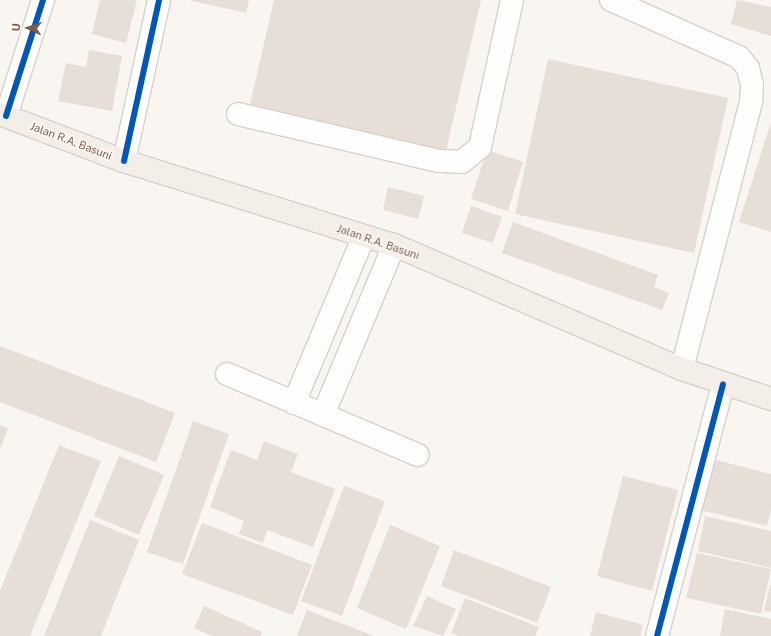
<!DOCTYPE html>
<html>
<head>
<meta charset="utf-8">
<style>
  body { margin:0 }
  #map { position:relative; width:771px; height:636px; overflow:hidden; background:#f9f5f0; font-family:"Public Sans",sans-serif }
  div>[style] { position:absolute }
  .building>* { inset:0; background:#e6ded7 }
  .roads { filter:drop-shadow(1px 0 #d7d1cb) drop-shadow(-1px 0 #d7d1cb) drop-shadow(0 1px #d7d1cb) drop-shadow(0 -1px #d7d1cb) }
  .minor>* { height:22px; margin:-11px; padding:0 11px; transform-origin:11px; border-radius:11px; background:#fefefd }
  .major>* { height:22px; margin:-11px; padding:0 11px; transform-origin:11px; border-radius:11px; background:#f3eee8 }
  .cycleway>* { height:6px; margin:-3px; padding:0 3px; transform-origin:3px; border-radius:3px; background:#0057b8 }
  span { translate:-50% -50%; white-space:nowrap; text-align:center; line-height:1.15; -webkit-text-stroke:3px #fffaf3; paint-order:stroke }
  .street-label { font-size:11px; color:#7a5c4d }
  .north { position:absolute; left:8px; top:8px; width:40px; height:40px; -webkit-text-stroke:3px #fffaf3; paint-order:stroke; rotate:273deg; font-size:11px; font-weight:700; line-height:16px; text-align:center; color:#7a5c4d }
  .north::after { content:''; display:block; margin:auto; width:14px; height:18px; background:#7a5c4d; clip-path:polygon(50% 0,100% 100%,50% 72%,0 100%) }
</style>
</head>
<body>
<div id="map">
  <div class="building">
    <div style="clip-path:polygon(100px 0,137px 0,126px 43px,92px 34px)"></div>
    <div style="clip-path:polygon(188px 0,249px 0,246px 13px)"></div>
    <div style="clip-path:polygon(274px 0,481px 0,445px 155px,249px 109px)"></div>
    <div style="clip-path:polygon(737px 0,771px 7px,771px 36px,731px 24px)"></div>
    <div style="clip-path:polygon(89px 50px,122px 56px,112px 111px,58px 101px,66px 63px,86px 67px)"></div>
    <div style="clip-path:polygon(548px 59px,728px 98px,694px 253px,515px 214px)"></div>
    <div style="clip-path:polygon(771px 122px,771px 232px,739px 222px)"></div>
    <div style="clip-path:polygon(487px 150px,523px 162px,508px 211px,471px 199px)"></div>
    <div style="clip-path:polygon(388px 187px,424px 196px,418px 219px,383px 210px)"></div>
    <div style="clip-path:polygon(471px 206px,502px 217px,493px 243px,462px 233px)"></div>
    <div style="clip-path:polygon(513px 222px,658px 275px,654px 287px,669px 293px,662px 310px,502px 253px)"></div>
    <div style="clip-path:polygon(0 346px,175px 413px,156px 462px,0 402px)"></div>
    <div style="clip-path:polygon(193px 421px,229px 434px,183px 564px,147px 552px)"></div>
    <div style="clip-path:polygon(0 425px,8px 428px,0 449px)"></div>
    <div style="clip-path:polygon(264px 441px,298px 454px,291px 472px,335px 489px,313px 547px,267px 530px,263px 543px,239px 534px,244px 521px,210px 507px,231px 450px,257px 460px)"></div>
    <div style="clip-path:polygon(59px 445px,101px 461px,30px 636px,0 636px,0 591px)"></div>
    <div style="clip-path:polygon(119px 456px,164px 475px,139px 535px,94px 516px)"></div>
    <div style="clip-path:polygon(712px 459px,771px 474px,771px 509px,767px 526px,700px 510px)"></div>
    <div style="clip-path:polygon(623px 476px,678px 490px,652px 591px,597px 576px)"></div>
    <div style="clip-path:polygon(344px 486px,385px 501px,342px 616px,301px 601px)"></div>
    <div style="clip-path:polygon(705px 516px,771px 531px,771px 568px,698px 551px)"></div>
    <div style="clip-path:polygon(90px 520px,139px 540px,101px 636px,44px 636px)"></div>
    <div style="clip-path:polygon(202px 523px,312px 565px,293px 615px,182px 574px)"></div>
    <div style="clip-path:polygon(390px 525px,440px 546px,406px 629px,357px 608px)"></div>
    <div style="clip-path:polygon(454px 550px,551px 587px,537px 623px,441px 586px)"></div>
    <div style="clip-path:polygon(697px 553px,771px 569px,761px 614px,686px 598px)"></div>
    <div style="clip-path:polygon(770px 585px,771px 585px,771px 612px,764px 611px)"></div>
    <div style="clip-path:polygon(427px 596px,456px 609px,443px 636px,413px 626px)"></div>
    <div style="clip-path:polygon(465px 598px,539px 627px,535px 636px,459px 636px,451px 633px)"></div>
    <div style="clip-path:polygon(204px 606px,262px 632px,260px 636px,212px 636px,194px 628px)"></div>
    <div style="clip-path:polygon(725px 609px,771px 619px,771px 636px,720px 636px)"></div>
    <div style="clip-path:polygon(307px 610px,374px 636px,297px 636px)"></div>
    <div style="clip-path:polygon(596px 612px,643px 625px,640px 636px,590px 636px)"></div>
  </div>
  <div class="roads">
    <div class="minor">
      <div style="left:611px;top:0;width:140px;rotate:24deg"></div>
      <div style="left:739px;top:57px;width:14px;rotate:51deg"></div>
      <div style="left:748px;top:68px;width:17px;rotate:77deg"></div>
      <div style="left:752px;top:85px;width:17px;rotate:93deg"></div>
      <div style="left:751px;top:102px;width:276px;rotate:104.5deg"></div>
      <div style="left:238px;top:114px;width:206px;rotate:13.2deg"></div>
      <div style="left:439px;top:161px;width:23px;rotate:2deg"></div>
      <div style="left:462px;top:162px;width:23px;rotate:-40deg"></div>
      <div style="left:480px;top:147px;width:150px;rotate:-77.7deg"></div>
      <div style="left:6px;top:116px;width:122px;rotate:-72.3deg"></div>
      <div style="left:124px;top:161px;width:165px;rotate:-77.7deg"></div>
      <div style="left:227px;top:374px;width:207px;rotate:23deg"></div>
      <div style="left:294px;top:403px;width:181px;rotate:-67.3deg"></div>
      <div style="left:323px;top:415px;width:184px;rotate:-67.3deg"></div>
      <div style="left:657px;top:636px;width:260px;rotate:-75.3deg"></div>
    </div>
    <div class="major">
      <div style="left:0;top:114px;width:133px;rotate:20.8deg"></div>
      <div style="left:124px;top:161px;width:283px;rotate:17.3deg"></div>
      <div style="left:394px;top:245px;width:314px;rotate:23.3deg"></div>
      <div style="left:682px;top:369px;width:94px;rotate:18.6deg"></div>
    </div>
  </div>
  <div class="cycleway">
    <div style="left:6px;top:116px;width:122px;rotate:-72.3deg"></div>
    <div style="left:124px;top:161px;width:165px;rotate:-77.7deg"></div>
    <div style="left:657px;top:636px;width:260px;rotate:-75.3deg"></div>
  </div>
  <div class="street-label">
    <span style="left:71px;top:141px;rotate:21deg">Jalan R.A. Basuni</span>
    <span style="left:378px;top:242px;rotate:19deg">Jalan R.A. Basuni</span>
  </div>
  <div class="north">U</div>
</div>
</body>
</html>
